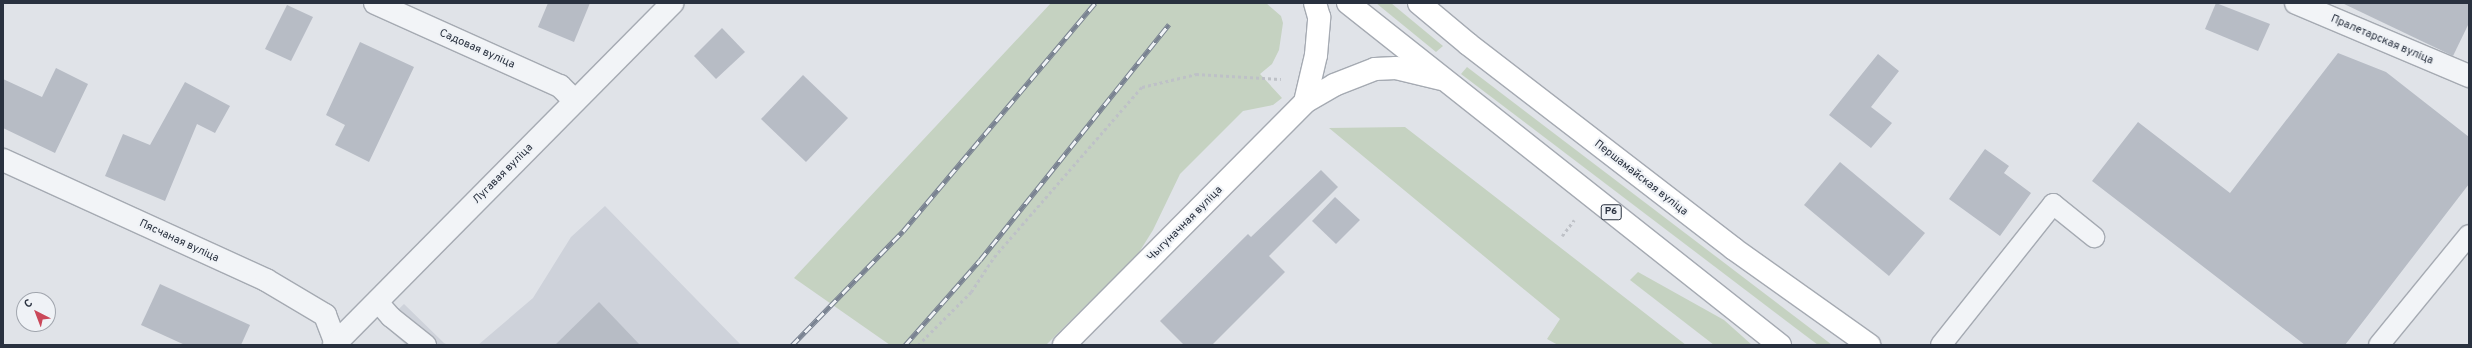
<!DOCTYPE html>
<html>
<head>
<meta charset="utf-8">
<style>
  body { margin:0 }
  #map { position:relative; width:2472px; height:348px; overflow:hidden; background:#e0e3e8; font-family:Overpass,sans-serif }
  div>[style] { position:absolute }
  .built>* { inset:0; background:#ced2da }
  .green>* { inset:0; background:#c5d2c1 }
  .building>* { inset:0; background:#b7bcc5 }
  .path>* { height:2.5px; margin-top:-1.25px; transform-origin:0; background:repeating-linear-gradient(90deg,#bec1c7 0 3px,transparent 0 6px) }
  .roads { filter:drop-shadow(1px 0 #a5aab2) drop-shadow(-1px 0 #a5aab2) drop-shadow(0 1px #a5aab2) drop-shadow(0 -1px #a5aab2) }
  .lane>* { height:20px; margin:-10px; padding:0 10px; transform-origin:10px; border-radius:10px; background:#f2f4f7 }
  .street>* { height:22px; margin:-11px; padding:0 11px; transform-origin:11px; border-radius:11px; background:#f2f4f7 }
  .secondary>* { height:22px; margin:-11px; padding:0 11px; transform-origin:11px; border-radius:11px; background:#fff }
  .primary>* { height:22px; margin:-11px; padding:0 11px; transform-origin:11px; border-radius:11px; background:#fff }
  .rail>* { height:4.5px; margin-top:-2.25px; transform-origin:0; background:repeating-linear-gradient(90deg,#eff2f6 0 9px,#798291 0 18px); box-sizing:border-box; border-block:1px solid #798291 }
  span { translate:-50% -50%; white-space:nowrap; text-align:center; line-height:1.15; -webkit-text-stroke:4px #eff2f6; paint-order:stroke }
  .shield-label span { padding:1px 3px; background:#eff2f6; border:1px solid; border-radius:3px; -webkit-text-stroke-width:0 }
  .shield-label { font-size:10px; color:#29313f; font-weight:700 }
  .street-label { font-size:11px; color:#29313f }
  .frame { position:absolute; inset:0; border:4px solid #29313f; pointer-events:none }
  .north { position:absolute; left:16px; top:292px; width:40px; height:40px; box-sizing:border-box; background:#eff2f6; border:1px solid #a0a5ad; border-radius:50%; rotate:318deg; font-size:11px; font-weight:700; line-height:16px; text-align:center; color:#29313f }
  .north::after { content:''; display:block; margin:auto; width:14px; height:18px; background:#ca485a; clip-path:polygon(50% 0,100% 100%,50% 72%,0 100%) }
</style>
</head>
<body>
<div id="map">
  <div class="built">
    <div style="clip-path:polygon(605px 206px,741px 345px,478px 345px,533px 298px,571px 237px)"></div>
    <div style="clip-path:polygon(404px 304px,444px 343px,448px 345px,406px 345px,383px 324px)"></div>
  </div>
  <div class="green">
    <div style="clip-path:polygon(1051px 3px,1266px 3px,1281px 16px,1283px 23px,1279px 50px,1272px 64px,1260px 74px,1282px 98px,1273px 105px,1243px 111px,1180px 174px,1153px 230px,1138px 254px,1046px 345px,890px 345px,794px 278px)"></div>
    <div style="clip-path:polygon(1376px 3px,1391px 3px,1443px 46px,1436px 52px)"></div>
    <div style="clip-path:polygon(1467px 67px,1823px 338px,1832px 345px,1818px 345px,1461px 74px)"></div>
    <div style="clip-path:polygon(1405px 127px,1686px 345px,1558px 345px,1547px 339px,1560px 319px,1329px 128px)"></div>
    <div style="clip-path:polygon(1638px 272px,1724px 320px,1752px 345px,1714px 345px,1630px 280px)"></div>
  </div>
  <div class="building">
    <div style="clip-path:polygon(548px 3px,590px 3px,574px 42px,538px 27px)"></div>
    <div style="clip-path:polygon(2216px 3px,2270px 24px,2258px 51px,2205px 29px)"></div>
    <div style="clip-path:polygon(2342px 3px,2469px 3px,2469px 23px,2453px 56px)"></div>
    <div style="clip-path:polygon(287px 5px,313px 17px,291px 61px,265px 49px)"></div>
    <div style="clip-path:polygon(722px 28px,745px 52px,716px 79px,694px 56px)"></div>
    <div style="clip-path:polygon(360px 42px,414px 67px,369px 162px,335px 145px,345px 125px,326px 115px)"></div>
    <div style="clip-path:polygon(2338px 53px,2386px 72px,2469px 137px,2469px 184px,2345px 345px,2305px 345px,2092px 181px,2138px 122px,2230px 193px)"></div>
    <div style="clip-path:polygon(1878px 54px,1899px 71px,1871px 107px,1892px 123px,1871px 148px,1829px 115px)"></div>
    <div style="clip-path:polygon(56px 68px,88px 84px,55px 153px,3px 128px,3px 79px,42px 97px)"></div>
    <div style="clip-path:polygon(803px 75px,848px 118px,806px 162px,761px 119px)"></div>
    <div style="clip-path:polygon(185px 82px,230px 106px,215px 133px,197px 124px,165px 201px,105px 176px,123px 134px,150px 145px)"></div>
    <div style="clip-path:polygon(1985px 149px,2009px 166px,2004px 173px,2031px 193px,2000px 236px,1949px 199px)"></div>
    <div style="clip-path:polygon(1840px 162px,1925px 233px,1889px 276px,1804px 205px)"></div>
    <div style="clip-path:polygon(1321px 170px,1338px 187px,1269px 256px,1285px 272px,1212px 345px,1184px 345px,1160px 321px,1248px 234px,1251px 237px)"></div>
    <div style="clip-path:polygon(1335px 197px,1360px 220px,1336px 244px,1312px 221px)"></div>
    <div style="clip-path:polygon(160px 284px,250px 325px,241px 345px,185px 345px,141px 325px)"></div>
    <div style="clip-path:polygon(599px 302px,640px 345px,555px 345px)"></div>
  </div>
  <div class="path">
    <div style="left:1562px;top:236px;width:20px;rotate:-53deg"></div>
    <div style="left:918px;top:345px;width:75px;rotate:-45deg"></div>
    <div style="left:971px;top:292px;width:42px;rotate:-56.7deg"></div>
    <div style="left:994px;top:257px;width:225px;rotate:-49deg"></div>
    <div style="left:1142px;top:87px;width:56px;rotate:-13.5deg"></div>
    <div style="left:1196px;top:74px;width:85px;rotate:3.4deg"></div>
  </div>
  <div class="roads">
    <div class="lane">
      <div style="left:377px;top:301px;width:21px;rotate:49deg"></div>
      <div style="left:391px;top:317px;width:45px;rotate:38.7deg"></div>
      <div style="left:1941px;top:345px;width:180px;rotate:-51.5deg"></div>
      <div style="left:2053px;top:204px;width:53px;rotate:38.8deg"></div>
      <div style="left:2379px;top:345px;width:142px;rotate:-50.7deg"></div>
    </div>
    <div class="street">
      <div style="left:375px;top:3px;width:203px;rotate:24.2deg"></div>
      <div style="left:560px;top:86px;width:21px;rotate:45deg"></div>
      <div style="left:2296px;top:3px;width:188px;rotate:22.9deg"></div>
      <div style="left:3px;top:160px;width:289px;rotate:24.5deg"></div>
      <div style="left:266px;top:280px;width:69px;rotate:30.7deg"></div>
      <div style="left:325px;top:315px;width:30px;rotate:69deg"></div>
      <div style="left:334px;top:345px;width:481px;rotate:-45.3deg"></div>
    </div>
    <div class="secondary">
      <div style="left:1305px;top:102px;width:48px;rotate:-76.8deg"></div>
      <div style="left:1316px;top:55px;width:38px;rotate:-85deg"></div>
      <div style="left:1319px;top:17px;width:15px;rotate:-106deg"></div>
      <div style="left:1064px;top:345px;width:342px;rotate:-45.2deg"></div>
      <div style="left:1305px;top:102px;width:34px;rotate:-30deg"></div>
      <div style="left:1334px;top:85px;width:44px;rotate:-21.3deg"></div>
      <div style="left:1375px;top:69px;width:21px;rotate:-3deg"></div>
      <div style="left:1396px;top:68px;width:46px;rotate:13.7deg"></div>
    </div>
    <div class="primary">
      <div style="left:1348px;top:3px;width:551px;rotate:38.37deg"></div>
      <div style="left:1419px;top:3px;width:64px;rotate:39.9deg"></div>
      <div style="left:1468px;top:44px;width:336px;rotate:37.6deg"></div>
      <div style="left:1734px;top:249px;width:166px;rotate:35.4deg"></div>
    </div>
  </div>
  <div class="rail">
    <div style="left:792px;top:345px;width:159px;rotate:-45.8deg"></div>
    <div style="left:903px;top:231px;width:298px;rotate:-49.9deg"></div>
    <div style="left:905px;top:345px;width:113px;rotate:-48.6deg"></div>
    <div style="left:980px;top:260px;width:302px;rotate:-51.3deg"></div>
  </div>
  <div class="shield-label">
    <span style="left:1611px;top:212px">Р6</span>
  </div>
  <div class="street-label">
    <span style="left:2382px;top:40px;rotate:23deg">Пралетарская вуліца</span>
    <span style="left:477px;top:49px;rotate:24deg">Садовая вуліца</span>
    <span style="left:503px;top:174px;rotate:-45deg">Лугавая вуліца</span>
    <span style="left:1641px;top:178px;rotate:38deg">Першамайская вуліца</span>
    <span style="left:1185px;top:224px;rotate:-45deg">Чыгуначная вуліца</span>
    <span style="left:179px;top:241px;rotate:25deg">Пясчаная вуліца</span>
  </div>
  <div class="frame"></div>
  <div class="north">С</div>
</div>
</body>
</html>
